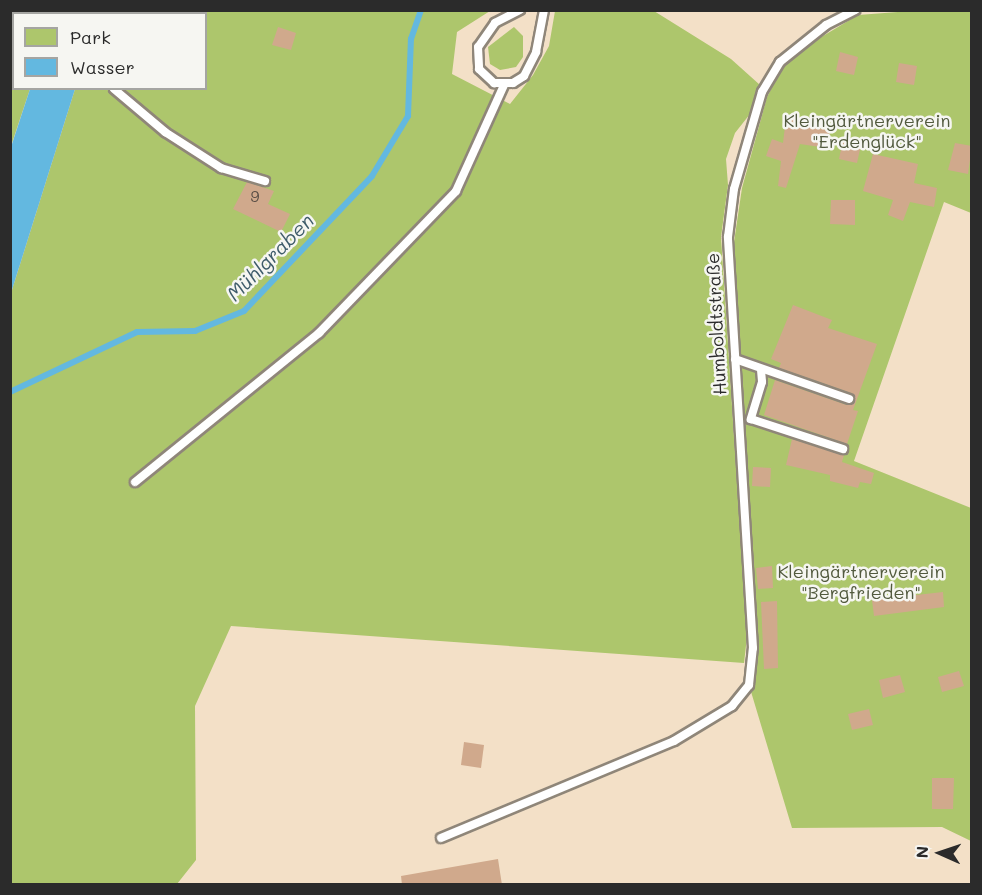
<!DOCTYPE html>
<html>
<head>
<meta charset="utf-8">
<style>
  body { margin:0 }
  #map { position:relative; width:982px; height:895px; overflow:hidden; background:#f3e0c7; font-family:Mali,sans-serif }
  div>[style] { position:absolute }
  .green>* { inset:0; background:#adc66c }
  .water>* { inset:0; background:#63b8e0 }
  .stream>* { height:6px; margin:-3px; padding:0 3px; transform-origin:3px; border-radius:3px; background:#63b8e0 }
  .building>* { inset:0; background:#d0a98c }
  .roads { filter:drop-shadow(2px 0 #8f8679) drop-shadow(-2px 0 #8f8679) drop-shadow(0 2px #8f8679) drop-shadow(0 -2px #8f8679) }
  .service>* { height:8px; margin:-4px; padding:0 4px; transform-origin:4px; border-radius:4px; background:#fff }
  span { translate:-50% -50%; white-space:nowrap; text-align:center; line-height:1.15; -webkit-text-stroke:5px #f6f6f2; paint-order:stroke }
  .number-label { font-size:15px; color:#544a43 }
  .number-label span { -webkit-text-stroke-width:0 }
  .park-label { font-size:18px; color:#525a3e }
  .street-label { font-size:18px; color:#2b2b2b }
  .water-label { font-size:20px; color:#3f5c6a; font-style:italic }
  .frame { position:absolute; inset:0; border:12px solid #2b2b2b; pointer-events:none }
  .legend { position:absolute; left:12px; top:12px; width:195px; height:78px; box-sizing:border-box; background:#f6f6f2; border:2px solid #a5a5a2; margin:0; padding:8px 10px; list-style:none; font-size:18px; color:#2b2b2b }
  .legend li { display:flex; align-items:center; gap:12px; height:30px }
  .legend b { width:30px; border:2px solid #a5a5a2 }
  .north { position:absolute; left:910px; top:823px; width:60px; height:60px; -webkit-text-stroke:4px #f6f6f2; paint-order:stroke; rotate:273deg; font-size:16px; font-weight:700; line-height:24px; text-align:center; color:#2b2b2b }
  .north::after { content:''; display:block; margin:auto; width:21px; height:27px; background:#2b2b2b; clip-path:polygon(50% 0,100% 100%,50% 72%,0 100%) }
</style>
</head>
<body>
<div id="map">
  <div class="green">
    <div style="clip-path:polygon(11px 10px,49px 13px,14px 14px,14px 88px,30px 89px,11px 146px)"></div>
    <div style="clip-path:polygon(84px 11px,490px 11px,457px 32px,452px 74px,510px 104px,533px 75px,549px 46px,555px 11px,654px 11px,731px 59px,760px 85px,750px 114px,735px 133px,726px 159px,728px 185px,721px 237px,747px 637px,744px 663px,231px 626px,195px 706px,196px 860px,177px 884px,11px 884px,11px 293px,75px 89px,206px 88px,206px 14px)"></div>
    <div style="clip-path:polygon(911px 11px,971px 11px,971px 213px,944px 202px,854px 461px,971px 508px,971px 841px,942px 827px,792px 828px,749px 685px,753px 648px,734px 242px,742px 188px,767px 97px,782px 68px,803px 48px,858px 15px)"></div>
    <div style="clip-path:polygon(514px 27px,523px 36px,523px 57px,516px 67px,500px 70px,490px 64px,488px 47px)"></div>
  </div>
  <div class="water">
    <div style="clip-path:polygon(30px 89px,75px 89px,11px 293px,11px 147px)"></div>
  </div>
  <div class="stream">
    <div style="left:10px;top:392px;width:140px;rotate:-25.3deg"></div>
    <div style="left:137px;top:332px;width:58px;rotate:-1deg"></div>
    <div style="left:195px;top:331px;width:53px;rotate:-22.2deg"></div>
    <div style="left:244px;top:311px;width:186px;rotate:-46.5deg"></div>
    <div style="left:372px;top:176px;width:70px;rotate:-59deg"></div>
    <div style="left:408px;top:116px;width:77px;rotate:-87.8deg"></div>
    <div style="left:411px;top:39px;width:31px;rotate:-71deg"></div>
  </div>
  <div class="building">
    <div style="clip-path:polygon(278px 27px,296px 33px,291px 50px,272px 45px)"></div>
    <div style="clip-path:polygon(840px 52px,858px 57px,854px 75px,836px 71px)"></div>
    <div style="clip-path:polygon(899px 63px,917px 66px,914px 85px,896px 82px)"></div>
    <div style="clip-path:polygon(786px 118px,804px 120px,804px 126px,830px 130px,827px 148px,800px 144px,786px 188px,778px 186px,781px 161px,766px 156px,772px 139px,783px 143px)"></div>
    <div style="clip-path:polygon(843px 140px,861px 145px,857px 163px,839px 159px)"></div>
    <div style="clip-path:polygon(955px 143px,972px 146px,968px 174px,948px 170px)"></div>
    <div style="clip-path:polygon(873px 154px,918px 164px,914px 183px,937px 188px,934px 207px,910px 202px,903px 221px,888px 215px,893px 200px,863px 191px)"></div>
    <div style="clip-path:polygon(247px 182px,274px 191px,268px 204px,290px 214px,281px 232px,233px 209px)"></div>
    <div style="clip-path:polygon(831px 200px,855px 200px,855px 225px,830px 224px)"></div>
    <div style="clip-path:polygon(793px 305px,832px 320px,828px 328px,877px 344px,853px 410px,858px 411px,847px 444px,764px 415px,775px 380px,847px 405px,855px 401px,851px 393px,779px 368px,781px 363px,771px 359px)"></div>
    <div style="clip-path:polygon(792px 439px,844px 455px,842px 462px,874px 473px,871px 484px,860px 482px,858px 488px,830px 481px,830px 475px,786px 465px)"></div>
    <div style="clip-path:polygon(753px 467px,771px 468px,770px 487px,752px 486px)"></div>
    <div style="clip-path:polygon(772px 566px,773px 588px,758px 589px,756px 568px)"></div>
    <div style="clip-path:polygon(943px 592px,944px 607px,874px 616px,872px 600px)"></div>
    <div style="clip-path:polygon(777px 601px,778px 668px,764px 669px,761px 602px)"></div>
    <div style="clip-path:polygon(959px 671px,964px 686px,942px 692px,938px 677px)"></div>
    <div style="clip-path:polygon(900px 675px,905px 692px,883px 698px,879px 680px)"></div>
    <div style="clip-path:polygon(869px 709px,873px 725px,852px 730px,848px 714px)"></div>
    <div style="clip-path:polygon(464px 742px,484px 745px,481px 768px,461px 765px)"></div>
    <div style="clip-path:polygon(932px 778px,954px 778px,953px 809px,932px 809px)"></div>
    <div style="clip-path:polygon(498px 859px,502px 885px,402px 885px,401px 876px)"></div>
  </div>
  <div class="roads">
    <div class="service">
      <div style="left:520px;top:10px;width:28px;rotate:153deg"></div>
      <div style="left:495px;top:23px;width:29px;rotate:125deg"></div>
      <div style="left:478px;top:47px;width:22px;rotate:87deg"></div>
      <div style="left:479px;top:69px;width:21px;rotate:43deg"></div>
      <div style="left:494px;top:83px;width:19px"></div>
      <div style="left:513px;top:83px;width:13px;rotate:-32deg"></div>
      <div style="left:524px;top:76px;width:27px;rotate:-63deg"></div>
      <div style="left:536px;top:52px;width:43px;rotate:-79.2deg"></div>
      <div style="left:114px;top:89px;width:67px;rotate:40.1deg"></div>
      <div style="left:165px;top:132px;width:67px;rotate:32.7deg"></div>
      <div style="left:221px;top:168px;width:46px;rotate:16.5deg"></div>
      <div style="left:735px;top:359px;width:121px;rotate:19.3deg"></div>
      <div style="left:761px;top:370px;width:12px;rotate:85deg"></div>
      <div style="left:762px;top:382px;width:39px;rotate:107deg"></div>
      <div style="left:751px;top:419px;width:97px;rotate:18.1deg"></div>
      <div style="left:135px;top:482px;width:237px;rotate:-39deg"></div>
      <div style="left:319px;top:333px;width:197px;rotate:-46deg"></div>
      <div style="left:456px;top:191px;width:116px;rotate:-65.6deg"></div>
      <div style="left:441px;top:838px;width:252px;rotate:-22.6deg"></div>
      <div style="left:674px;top:741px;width:68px;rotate:-31.1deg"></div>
      <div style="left:732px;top:706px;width:27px;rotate:-51deg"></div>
      <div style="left:749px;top:685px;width:37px;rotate:-84deg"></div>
      <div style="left:753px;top:648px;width:412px;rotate:-93.5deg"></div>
      <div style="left:728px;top:237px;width:48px;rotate:-82.9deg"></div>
      <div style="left:734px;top:189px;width:101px;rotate:-73.9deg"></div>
      <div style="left:762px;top:92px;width:35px;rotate:-59deg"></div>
      <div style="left:780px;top:62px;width:59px;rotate:-38.8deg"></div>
      <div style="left:826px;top:25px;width:33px;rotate:-27deg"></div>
    </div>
  </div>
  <div class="number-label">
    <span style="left:255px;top:197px">9</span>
  </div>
  <div class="park-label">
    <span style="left:867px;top:131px">Kleingärtnerverein<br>"Erdenglück"</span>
    <span style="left:861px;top:582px">Kleingärtnerverein<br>"Bergfrieden"</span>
  </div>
  <div class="street-label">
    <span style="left:716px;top:324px;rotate:-93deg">Humboldtstraße</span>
  </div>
  <div class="water-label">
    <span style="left:270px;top:257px;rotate:-45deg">Mühlgraben</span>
  </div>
  <div class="frame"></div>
  <ul class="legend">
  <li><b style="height:16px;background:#adc66c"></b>Park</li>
  <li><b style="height:16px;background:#63b8e0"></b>Wasser</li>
  </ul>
  <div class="north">N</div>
</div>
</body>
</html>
